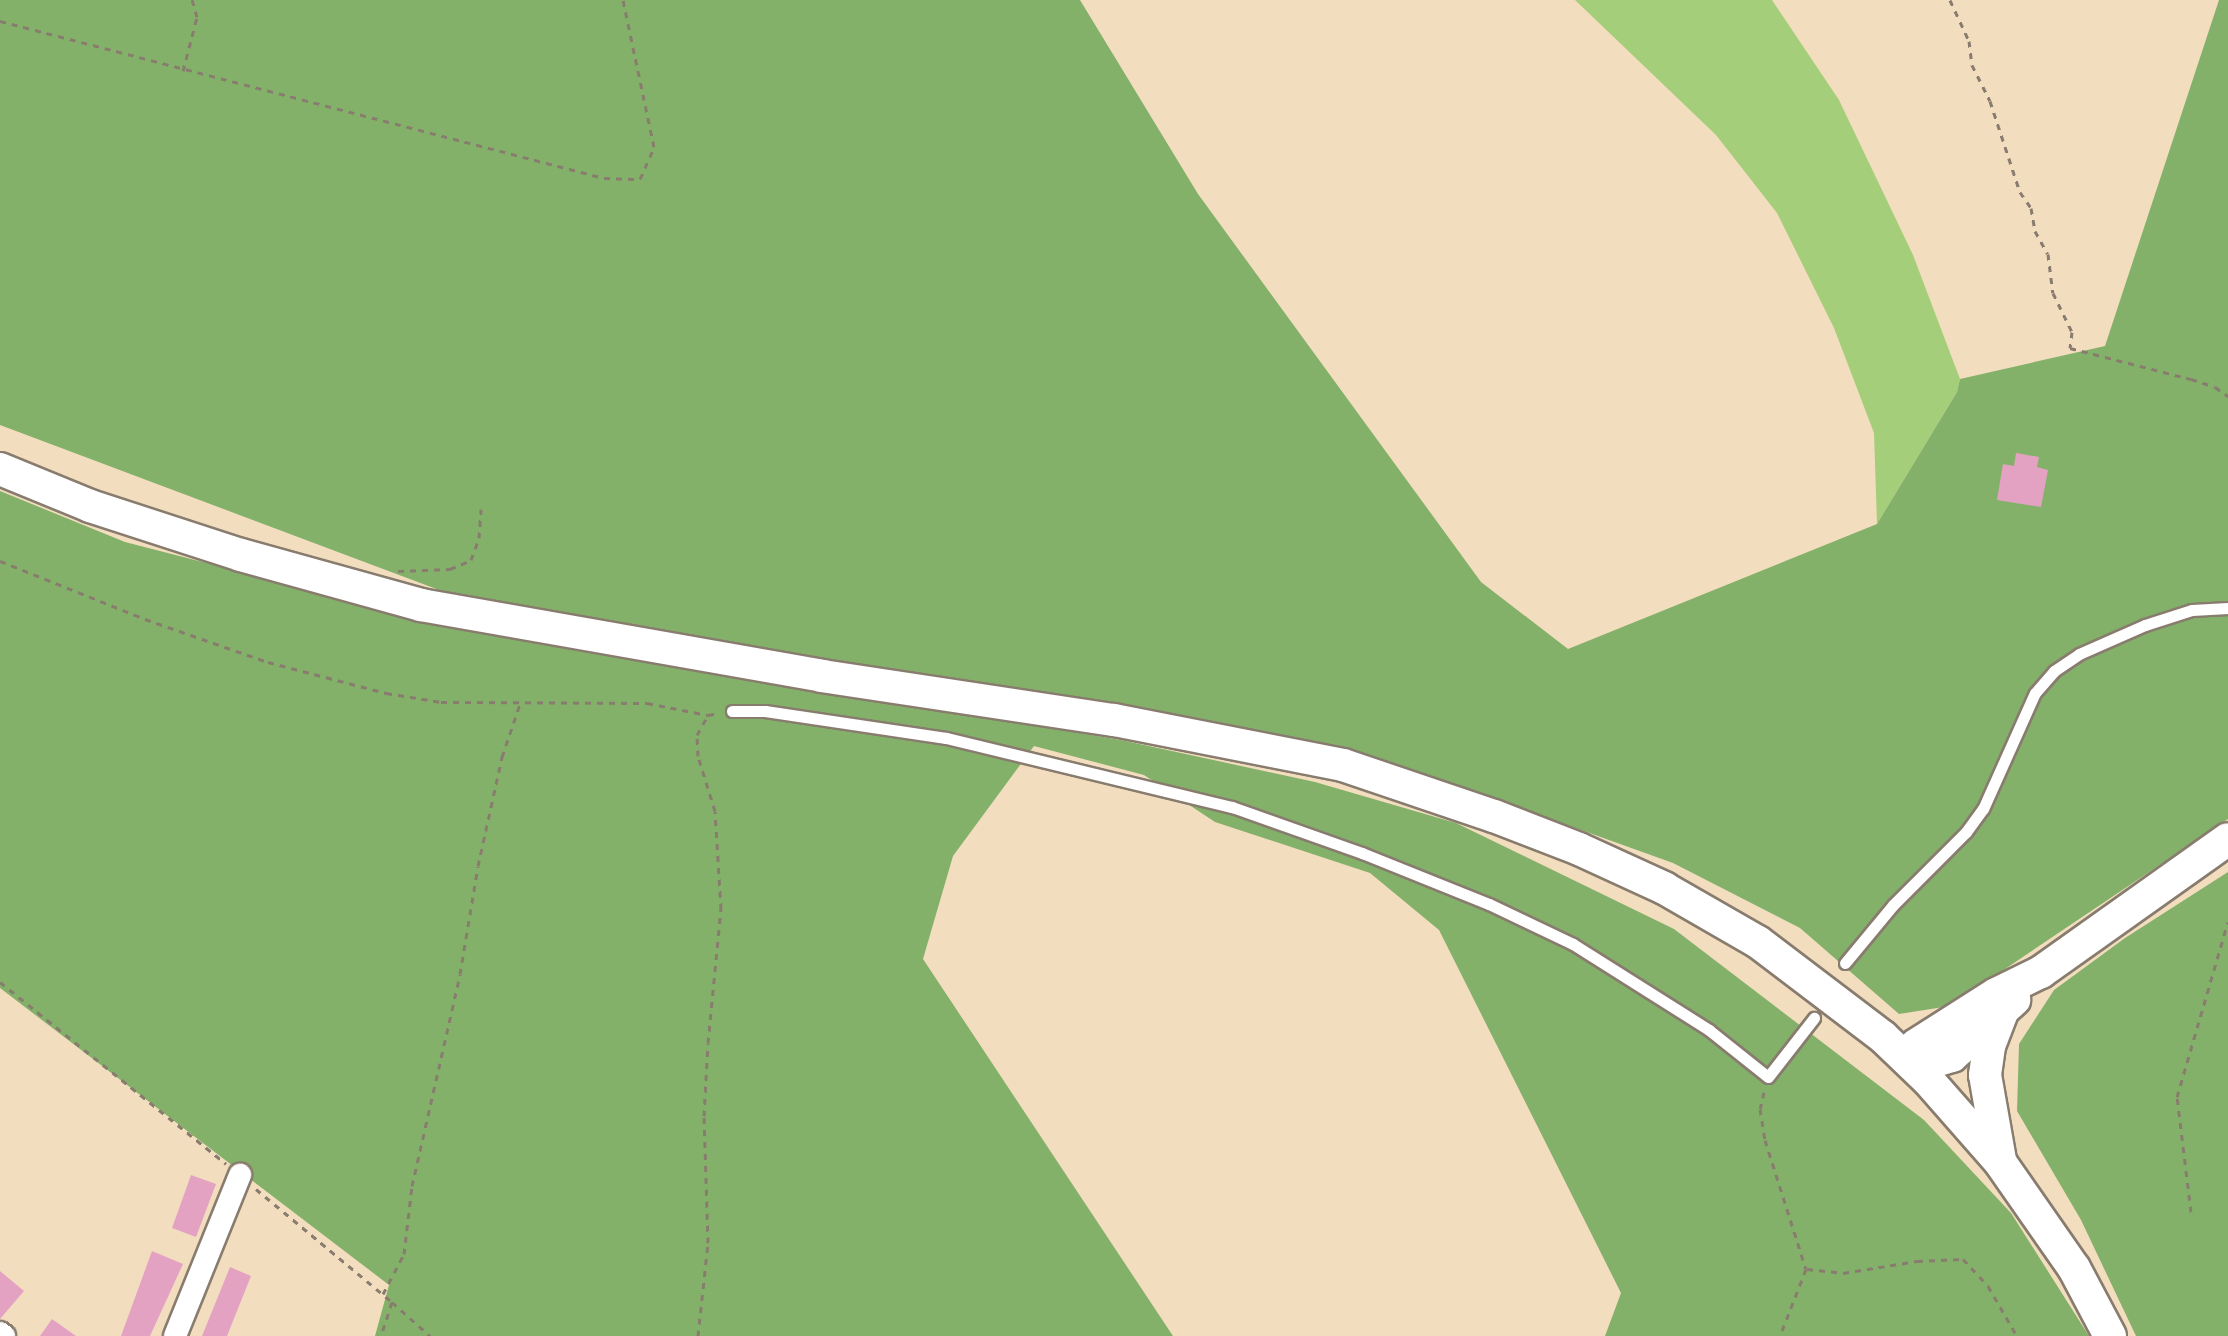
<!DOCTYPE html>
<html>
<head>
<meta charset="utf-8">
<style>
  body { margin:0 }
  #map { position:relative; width:2228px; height:1336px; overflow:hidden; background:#f3ddbf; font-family:Mali,sans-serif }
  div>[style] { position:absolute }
  .green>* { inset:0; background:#a5ce7a }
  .forest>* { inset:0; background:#84b16a }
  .building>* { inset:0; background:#e4a2c3 }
  .path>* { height:3px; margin-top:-1.5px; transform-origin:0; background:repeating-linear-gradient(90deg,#887c6e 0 6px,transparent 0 12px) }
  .roads { filter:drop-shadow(2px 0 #887c6e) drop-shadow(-2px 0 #887c6e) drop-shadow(0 2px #887c6e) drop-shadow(0 -2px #887c6e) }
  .lane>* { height:11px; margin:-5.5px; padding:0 5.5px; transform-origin:5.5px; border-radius:5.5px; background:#fff }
  .street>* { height:22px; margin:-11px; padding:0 11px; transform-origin:11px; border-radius:11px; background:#fff }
  .secondary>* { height:32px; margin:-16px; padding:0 16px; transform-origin:16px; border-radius:16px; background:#fff }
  span { translate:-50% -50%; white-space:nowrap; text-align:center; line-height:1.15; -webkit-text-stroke:6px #fff; paint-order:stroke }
</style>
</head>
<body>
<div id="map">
  <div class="green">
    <div style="clip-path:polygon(1575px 0,1772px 0,1839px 100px,1913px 255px,1960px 379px,1957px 392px,1877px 524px,1874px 433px,1834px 328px,1777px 213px,1716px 135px)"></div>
  </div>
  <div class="forest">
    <div style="clip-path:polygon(0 0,1080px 0,1198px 194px,1481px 582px,1568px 649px,1877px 524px,1957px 392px,1960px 379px,2105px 346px,2219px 0,2228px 0,2228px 819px,1950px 1006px,1899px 1014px,1800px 928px,1673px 863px,1450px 783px,1328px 753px,471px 602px,0 425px)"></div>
    <div style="clip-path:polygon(0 491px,125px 542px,450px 626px,1121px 740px,1315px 782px,1456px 823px,1674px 929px,1924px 1120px,2011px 1213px,2089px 1336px,1605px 1336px,1621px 1293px,1439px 930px,1370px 873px,1215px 822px,1144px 775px,1034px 746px,953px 856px,923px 959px,1173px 1336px,375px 1336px,389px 1285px,0 988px)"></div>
    <div style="clip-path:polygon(2228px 872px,2228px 1336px,2136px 1336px,2081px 1220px,2017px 1111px,2019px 1044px,2054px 990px,2125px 938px)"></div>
  </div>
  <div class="building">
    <div style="clip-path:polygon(2016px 453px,2039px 457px,2037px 467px,2048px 470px,2041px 507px,1997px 500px,2003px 464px,2014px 466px)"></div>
    <div style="clip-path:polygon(191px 1175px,216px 1184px,196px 1237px,172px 1228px)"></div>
    <div style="clip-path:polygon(152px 1251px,183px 1264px,150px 1336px,121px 1336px)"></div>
    <div style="clip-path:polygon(230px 1267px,251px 1276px,227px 1336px,202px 1336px)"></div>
    <div style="clip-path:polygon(0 1271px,24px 1291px,0 1319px)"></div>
    <div style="clip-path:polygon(52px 1319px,76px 1336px,40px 1336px)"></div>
  </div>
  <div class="path">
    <div style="left:1950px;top:0;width:45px;rotate:65.1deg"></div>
    <div style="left:1969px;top:41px;width:24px;rotate:83deg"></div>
    <div style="left:1972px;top:65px;width:40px;rotate:63.4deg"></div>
    <div style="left:1990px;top:101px;width:96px;rotate:71.8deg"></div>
    <div style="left:2020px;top:192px;width:19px;rotate:55deg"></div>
    <div style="left:2031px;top:208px;width:23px;rotate:80deg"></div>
    <div style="left:2035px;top:231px;width:26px;rotate:61deg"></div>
    <div style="left:2048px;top:254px;width:39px;rotate:83deg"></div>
    <div style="left:2053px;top:293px;width:43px;rotate:64deg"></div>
    <div style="left:2072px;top:332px;width:16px;rotate:97deg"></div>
    <div style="left:2070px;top:348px;width:125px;rotate:14.4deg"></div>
    <div style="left:2191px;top:379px;width:25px;rotate:18deg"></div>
    <div style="left:2215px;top:387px;width:16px;rotate:35deg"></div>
    <div style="left:0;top:21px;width:624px;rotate:14.57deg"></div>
    <div style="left:604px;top:178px;width:36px;rotate:2deg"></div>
    <div style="left:640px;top:179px;width:35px;rotate:-66deg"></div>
    <div style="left:654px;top:147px;width:150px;rotate:-101.9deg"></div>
    <div style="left:183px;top:71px;width:56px;rotate:-75.5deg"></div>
    <div style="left:197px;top:17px;width:18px;rotate:-106deg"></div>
    <div style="left:0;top:561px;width:156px;rotate:21.8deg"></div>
    <div style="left:145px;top:619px;width:130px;rotate:19.3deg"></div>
    <div style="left:268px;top:662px;width:122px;rotate:14.7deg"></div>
    <div style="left:386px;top:693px;width:56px;rotate:9.3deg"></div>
    <div style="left:441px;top:702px;width:206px;rotate:0.3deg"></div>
    <div style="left:647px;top:703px;width:62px;rotate:11.1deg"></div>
    <div style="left:708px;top:715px;width:12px;rotate:-9deg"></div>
    <div style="left:398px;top:571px;width:52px;rotate:-2.2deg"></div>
    <div style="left:450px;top:569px;width:23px;rotate:-23deg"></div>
    <div style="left:471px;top:560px;width:23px;rotate:-70deg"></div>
    <div style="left:479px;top:538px;width:29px;rotate:-86deg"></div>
    <div style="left:0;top:982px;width:290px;rotate:38.8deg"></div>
    <div style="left:1764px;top:1092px;width:17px;rotate:103deg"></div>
    <div style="left:1760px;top:1109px;width:31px;rotate:81deg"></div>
    <div style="left:1765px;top:1140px;width:135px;rotate:72.4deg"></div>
    <div style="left:1806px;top:1269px;width:72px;rotate:111.2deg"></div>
    <div style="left:256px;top:1189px;width:177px;rotate:39.7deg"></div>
    <div style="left:392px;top:1302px;width:36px;rotate:108deg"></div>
    <div style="left:2191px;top:1212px;width:116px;rotate:-96.9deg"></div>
    <div style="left:2177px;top:1097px;width:182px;rotate:-73.8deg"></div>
    <div style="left:1807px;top:1269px;width:36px;rotate:6deg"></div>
    <div style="left:1843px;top:1273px;width:75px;rotate:-9.2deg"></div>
    <div style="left:1917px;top:1261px;width:46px;rotate:-2.5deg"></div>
    <div style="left:1963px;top:1259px;width:37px;rotate:47deg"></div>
    <div style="left:1988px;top:1286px;width:58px;rotate:59.9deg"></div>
    <div style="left:383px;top:1294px;width:45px;rotate:-62.3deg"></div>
    <div style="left:404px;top:1254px;width:68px;rotate:-83.3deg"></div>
    <div style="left:412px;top:1186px;width:217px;rotate:-77.2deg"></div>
    <div style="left:460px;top:974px;width:109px;rotate:-80.5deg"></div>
    <div style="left:478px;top:866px;width:112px;rotate:-77.6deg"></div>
    <div style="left:502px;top:757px;width:59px;rotate:-71.3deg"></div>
    <div style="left:392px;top:1302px;width:51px;rotate:41.8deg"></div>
    <div style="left:698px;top:1336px;width:94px;rotate:-83.9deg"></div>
    <div style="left:708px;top:1243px;width:127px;rotate:-91.8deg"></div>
    <div style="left:704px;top:1116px;width:73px;rotate:-86.9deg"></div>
    <div style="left:708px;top:1043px;width:135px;rotate:-84.5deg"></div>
    <div style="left:721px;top:909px;width:98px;rotate:-93.5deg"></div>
    <div style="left:715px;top:811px;width:58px;rotate:-107.2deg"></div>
    <div style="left:698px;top:756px;width:21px;rotate:-93deg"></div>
    <div style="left:697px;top:735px;width:23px;rotate:-61deg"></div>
  </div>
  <div class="roads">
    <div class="lane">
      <div style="left:732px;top:711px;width:33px"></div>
      <div style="left:765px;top:711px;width:183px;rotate:8.5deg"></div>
      <div style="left:946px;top:738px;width:294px;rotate:13.6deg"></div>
      <div style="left:1232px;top:807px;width:138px;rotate:19.5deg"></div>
      <div style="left:1362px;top:853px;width:137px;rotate:21.9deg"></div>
      <div style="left:1489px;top:904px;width:93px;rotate:25.5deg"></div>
      <div style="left:1573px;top:944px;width:161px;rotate:32.3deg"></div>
      <div style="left:1709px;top:1030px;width:75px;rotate:38.5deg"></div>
      <div style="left:1768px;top:1077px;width:75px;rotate:-52.1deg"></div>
      <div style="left:1845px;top:963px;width:75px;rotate:-50.4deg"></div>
      <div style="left:1893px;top:905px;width:103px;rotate:-45deg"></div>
      <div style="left:1966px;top:832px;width:29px;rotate:-54deg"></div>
      <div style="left:1983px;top:809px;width:127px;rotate:-65.9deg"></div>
      <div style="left:2035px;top:693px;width:29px;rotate:-49deg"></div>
      <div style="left:2054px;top:671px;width:30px;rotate:-34deg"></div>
      <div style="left:2079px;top:654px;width:72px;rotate:-23.7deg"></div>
      <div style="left:2145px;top:625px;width:49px;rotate:-17.7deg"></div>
      <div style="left:2192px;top:610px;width:36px;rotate:-3deg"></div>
    </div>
    <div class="street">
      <div style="left:0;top:1333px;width:5px;rotate:37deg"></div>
      <div style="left:175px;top:1336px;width:174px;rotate:-68deg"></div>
    </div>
    <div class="secondary">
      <div style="left:0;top:469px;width:97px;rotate:22.3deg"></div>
      <div style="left:90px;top:506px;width:159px;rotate:18deg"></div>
      <div style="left:241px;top:555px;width:187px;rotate:15.5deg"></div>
      <div style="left:421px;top:605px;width:407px;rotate:10deg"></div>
      <div style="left:822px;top:676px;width:295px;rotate:8.6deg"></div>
      <div style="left:1114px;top:720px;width:233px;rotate:11.1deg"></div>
      <div style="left:1343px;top:765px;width:159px;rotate:18.7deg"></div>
      <div style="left:1494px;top:816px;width:91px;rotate:21.2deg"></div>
      <div style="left:1579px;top:849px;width:94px;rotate:24.6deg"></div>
      <div style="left:1664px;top:888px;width:108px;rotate:29.9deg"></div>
      <div style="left:1758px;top:942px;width:157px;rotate:37.2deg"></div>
      <div style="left:1883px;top:1037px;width:62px;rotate:43.7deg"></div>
      <div style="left:1928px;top:1080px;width:109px;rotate:48.7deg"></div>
      <div style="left:2000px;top:1162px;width:129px;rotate:55.1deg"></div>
      <div style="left:2074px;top:1268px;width:77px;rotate:62.1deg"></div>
      <div style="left:1905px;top:1057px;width:16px;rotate:-47deg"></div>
      <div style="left:1916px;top:1045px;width:95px;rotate:-32.5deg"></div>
      <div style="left:1996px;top:994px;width:50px;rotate:-26.1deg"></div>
      <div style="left:2041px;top:972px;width:229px;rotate:-35.4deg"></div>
      <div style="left:1905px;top:1057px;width:26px;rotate:11deg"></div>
      <div style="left:1931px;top:1062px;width:22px;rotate:-16deg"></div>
      <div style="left:1952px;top:1056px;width:84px;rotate:-42.1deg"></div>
      <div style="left:2000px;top:1160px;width:86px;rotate:-100deg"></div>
      <div style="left:1985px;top:1075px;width:29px;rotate:-82deg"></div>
      <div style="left:1989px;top:1046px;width:34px;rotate:-69deg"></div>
    </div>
  </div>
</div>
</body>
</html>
